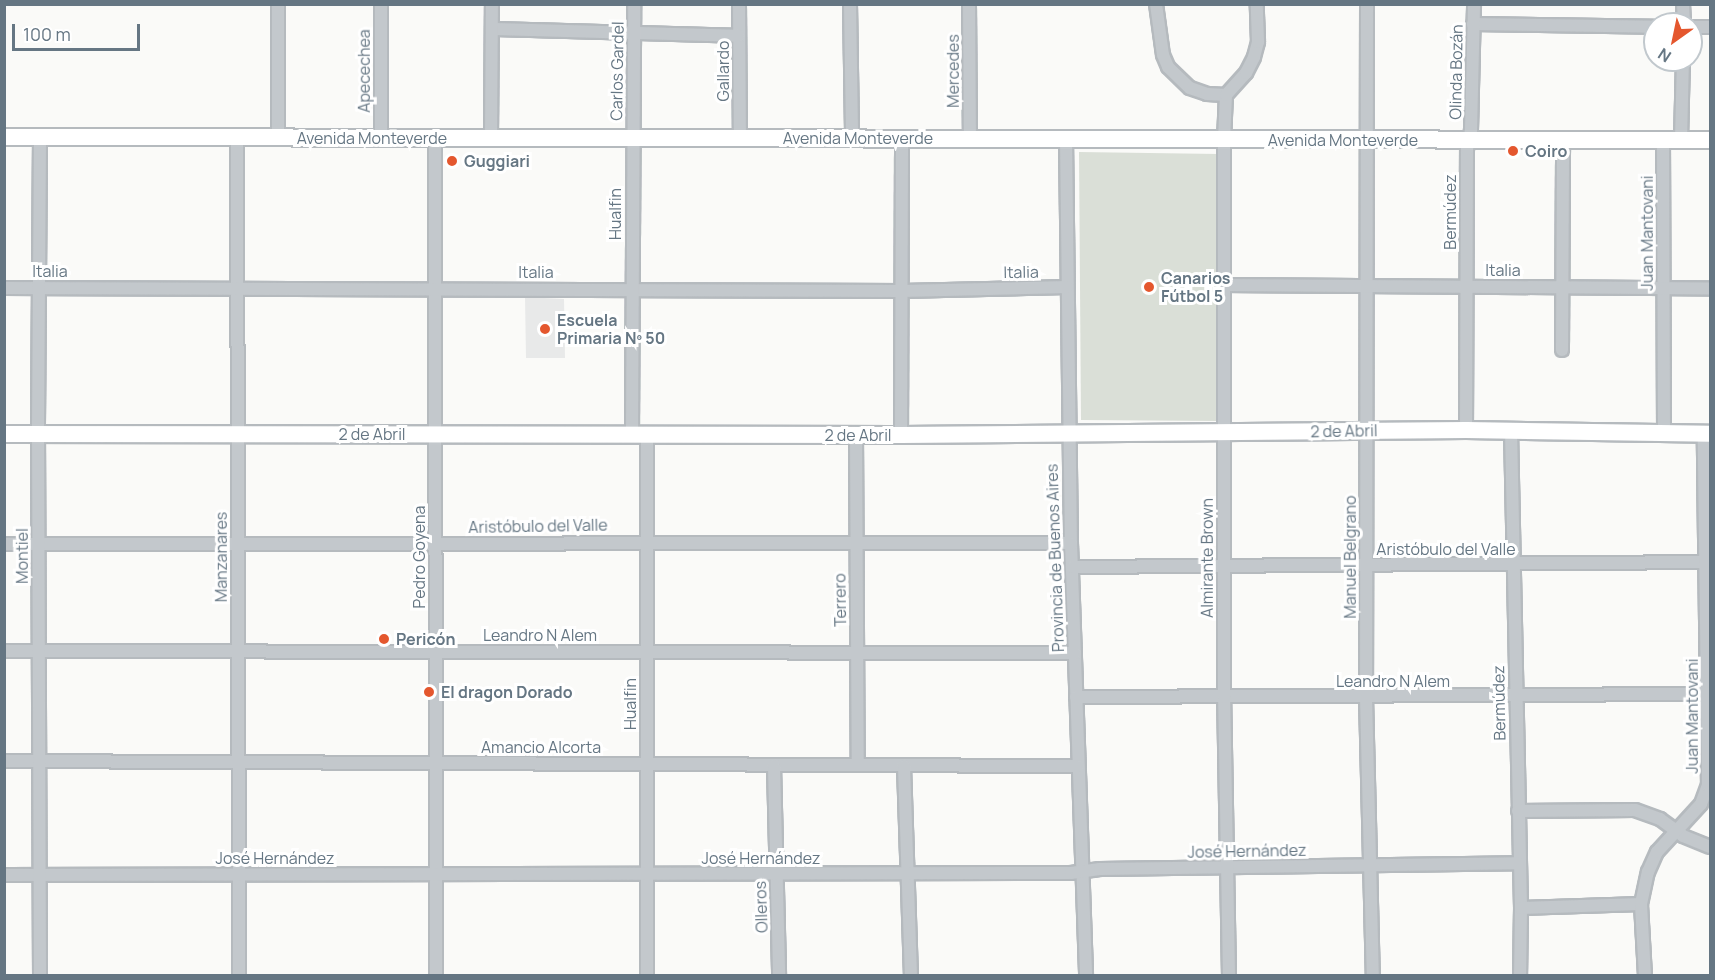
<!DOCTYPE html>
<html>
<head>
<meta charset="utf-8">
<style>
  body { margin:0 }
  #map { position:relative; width:1715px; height:980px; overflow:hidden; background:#fafaf8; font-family:Manrope,sans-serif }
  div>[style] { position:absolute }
  .built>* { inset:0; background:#e8e9e9 }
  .green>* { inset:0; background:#dadfd7 }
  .roads { filter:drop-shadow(2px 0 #b5babe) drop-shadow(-2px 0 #b5babe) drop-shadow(0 2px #b5babe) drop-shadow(0 -2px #b5babe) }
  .minor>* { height:12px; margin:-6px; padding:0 6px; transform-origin:6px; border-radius:6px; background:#c3c8cc }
  .major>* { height:16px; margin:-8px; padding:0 8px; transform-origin:8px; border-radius:8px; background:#fff }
  .dots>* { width:16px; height:16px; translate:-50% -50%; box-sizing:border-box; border:3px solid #fff; border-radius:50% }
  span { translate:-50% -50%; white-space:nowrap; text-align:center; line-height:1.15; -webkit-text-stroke:6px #fff; paint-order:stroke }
  .street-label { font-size:16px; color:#657683 }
  .poi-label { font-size:16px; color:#657683; font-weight:700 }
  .left { translate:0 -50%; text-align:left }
  .frame { position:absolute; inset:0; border:6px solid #657683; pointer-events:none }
  .north { position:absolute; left:1643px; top:12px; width:60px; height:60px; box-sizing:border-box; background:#fff; border:2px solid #c1c8cd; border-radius:50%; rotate:213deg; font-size:16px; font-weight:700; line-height:24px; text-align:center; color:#657683 }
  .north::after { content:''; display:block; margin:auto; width:21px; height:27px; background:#e4572e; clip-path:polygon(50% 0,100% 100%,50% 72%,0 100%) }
  .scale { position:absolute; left:12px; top:24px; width:128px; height:27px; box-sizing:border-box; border:3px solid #657683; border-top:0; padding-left:8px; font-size:18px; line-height:21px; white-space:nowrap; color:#657683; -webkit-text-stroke:4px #fff; paint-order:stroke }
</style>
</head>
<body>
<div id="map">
  <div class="built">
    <div style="clip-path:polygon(525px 297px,564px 299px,565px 358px,526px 358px)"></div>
  </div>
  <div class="green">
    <div style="clip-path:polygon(1079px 152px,1219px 154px,1217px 421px,1081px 420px)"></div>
  </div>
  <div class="roads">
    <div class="minor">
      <div style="left:278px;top:4px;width:134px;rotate:90deg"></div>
      <div style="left:381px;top:4px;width:133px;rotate:90deg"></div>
      <div style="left:739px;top:4px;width:133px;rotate:89.6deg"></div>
      <div style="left:850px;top:4px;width:134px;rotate:89.1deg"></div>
      <div style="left:969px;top:4px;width:134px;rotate:89.6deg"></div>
      <div style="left:1156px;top:4px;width:51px;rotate:82.2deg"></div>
      <div style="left:1163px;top:55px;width:13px;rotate:67deg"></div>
      <div style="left:1168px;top:67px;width:30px;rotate:44deg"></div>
      <div style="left:1190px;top:88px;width:18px;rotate:19deg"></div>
      <div style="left:1207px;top:94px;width:19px;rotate:3deg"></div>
      <div style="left:1367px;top:4px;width:693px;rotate:90.08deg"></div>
      <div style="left:1366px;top:697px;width:279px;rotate:88.6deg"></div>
      <div style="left:1683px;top:4px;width:20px;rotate:87deg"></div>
      <div style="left:1473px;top:24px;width:182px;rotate:0.9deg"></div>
      <div style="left:1691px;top:27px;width:19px"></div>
      <div style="left:492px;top:29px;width:247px;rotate:1.6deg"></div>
      <div style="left:237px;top:138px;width:838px;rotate:89.86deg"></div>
      <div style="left:435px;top:138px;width:838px;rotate:89.93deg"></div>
      <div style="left:491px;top:138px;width:134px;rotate:-89.6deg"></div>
      <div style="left:1066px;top:139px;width:404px;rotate:89.3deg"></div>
      <div style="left:1071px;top:543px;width:433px;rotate:88deg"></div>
      <div style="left:1663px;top:140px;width:294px;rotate:89.8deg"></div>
      <div style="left:1681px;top:140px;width:80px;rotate:-88.6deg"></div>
      <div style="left:1223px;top:285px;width:487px;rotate:0.4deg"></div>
      <div style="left:4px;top:288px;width:898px;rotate:0.19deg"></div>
      <div style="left:902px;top:291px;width:165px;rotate:-1.4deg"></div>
      <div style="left:1562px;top:350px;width:210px;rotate:-89.7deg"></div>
      <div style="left:1466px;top:430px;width:281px;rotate:-89.8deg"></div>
      <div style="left:1467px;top:149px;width:19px;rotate:-78deg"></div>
      <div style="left:1471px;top:130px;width:126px;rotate:-88.6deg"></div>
      <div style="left:1511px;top:430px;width:478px;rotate:88.8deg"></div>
      <div style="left:1521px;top:908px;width:68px;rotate:90.8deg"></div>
      <div style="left:647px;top:433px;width:543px;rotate:90deg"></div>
      <div style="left:632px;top:434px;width:430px;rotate:-89.7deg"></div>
      <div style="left:856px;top:435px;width:330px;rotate:89.7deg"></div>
      <div style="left:901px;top:435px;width:296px;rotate:-89.8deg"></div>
      <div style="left:4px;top:544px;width:1067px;rotate:-0.05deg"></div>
      <div style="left:1073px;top:567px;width:637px;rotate:-0.45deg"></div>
      <div style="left:4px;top:651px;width:1071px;rotate:0.11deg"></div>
      <div style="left:1076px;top:697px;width:634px;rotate:-0.27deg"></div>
      <div style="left:4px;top:761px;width:1074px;rotate:0.27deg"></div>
      <div style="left:774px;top:766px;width:210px;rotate:88.6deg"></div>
      <div style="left:904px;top:766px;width:210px;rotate:88.1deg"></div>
      <div style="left:1518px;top:811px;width:117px;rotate:-0.5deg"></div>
      <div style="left:1635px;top:810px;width:27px;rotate:20deg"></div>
      <div style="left:1660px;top:819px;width:29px;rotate:36deg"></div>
      <div style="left:1683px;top:836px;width:29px;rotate:22deg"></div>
      <div style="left:4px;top:875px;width:1067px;rotate:-0.11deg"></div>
      <div style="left:1071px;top:873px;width:29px;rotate:-8deg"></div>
      <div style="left:1100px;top:869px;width:418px;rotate:-0.8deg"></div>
      <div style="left:1521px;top:908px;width:120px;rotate:-1.9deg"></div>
      <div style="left:40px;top:976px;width:551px;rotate:-90.21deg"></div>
      <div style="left:38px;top:425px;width:288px;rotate:-89.6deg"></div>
      <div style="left:1229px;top:976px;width:279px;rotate:-91deg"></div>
      <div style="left:1224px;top:697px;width:557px;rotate:-90deg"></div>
      <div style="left:1224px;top:140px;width:45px;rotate:-87.5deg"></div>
      <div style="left:1226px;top:95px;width:30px;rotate:-48deg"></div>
      <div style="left:1246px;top:73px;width:18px;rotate:-63deg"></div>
      <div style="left:1254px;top:57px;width:16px;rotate:-75deg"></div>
      <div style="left:1258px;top:42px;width:38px;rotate:-92deg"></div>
      <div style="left:1645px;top:976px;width:72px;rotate:-93.2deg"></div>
      <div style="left:1641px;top:904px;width:33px;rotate:-78deg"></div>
      <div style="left:1648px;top:872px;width:22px;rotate:-66deg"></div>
      <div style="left:1657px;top:852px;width:65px;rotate:-47.5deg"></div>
      <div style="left:1701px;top:804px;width:20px;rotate:-70deg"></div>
      <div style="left:1708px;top:785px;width:351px;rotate:-90.7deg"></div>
    </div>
    <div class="major">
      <div style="left:4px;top:137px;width:1706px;rotate:0.1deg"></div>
      <div style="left:4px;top:434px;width:897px;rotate:0.06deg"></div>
      <div style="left:901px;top:435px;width:565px;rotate:-0.51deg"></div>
      <div style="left:1466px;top:430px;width:244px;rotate:0.9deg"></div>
    </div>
  </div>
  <div class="dots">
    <div style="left:1513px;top:151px;background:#e4572e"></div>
    <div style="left:452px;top:161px;background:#e4572e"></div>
    <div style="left:1149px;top:287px;background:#e4572e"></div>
    <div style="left:545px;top:329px;background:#e4572e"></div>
    <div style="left:384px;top:639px;background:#e4572e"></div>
    <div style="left:429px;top:692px;background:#e4572e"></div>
  </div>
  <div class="street-label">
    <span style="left:364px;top:71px;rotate:-90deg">Apecechea</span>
    <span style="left:617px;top:71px;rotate:-89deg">Carlos Gardel</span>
    <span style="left:723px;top:71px;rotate:-90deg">Gallardo</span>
    <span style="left:953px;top:71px;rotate:-90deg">Mercedes</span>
    <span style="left:1456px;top:72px;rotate:-89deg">Olinda Bozán</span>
    <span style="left:372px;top:138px">Avenida Monteverde</span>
    <span style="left:858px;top:138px">Avenida Monteverde</span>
    <span style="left:1343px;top:140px">Avenida Monteverde</span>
    <span style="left:1450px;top:212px;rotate:-90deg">Bermúdez</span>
    <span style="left:615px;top:214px;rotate:-90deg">Hualfin</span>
    <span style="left:1647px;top:233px;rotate:-90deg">Juan Mantovani</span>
    <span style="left:1503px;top:270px">Italia</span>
    <span style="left:50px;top:271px">Italia</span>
    <span style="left:536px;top:272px">Italia</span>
    <span style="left:1021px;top:272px;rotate:-1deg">Italia</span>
    <span style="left:1344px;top:431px;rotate:-1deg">2 de Abril</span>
    <span style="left:372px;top:434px">2 de Abril</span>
    <span style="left:858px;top:435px">2 de Abril</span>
    <span style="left:538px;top:526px;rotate:-1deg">Aristóbulo del Valle</span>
    <span style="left:1446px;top:549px">Aristóbulo del Valle</span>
    <span style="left:22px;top:556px;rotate:-90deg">Montiel</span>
    <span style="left:221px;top:557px;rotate:-90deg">Manzanares</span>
    <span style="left:419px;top:557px;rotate:-90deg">Pedro Goyena</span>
    <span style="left:1350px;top:557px;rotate:-90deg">Manuel Belgrano</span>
    <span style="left:1055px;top:558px;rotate:-92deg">Provincia de Buenos Aires</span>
    <span style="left:1207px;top:558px;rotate:-90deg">Almirante Brown</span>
    <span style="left:840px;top:600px;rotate:-91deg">Terrero</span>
    <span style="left:540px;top:635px">Leandro N Alem</span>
    <span style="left:1393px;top:681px">Leandro N Alem</span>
    <span style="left:1499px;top:703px;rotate:-91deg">Bermúdez</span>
    <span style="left:630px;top:704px;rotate:-90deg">Hualfin</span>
    <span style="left:1692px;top:716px;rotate:-90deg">Juan Mantovani</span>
    <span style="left:541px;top:747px">Amancio Alcorta</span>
    <span style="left:1247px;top:851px;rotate:-1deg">José Hernández</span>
    <span style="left:275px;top:858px">José Hernández</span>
    <span style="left:761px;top:858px">José Hernández</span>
    <span style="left:761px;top:907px;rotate:-92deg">Olleros</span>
  </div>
  <div class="poi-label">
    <span class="left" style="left:1525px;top:151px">Coiro</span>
    <span class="left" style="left:464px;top:161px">Guggiari</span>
    <span class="left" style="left:1161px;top:287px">Canarios<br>Fútbol 5</span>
    <span class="left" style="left:557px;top:329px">Escuela<br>Primaria Nº 50</span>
    <span class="left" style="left:396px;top:639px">Pericón</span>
    <span class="left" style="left:441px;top:692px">El dragon Dorado</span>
  </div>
  <div class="frame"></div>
  <div class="north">N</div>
  <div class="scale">100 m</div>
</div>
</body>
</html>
